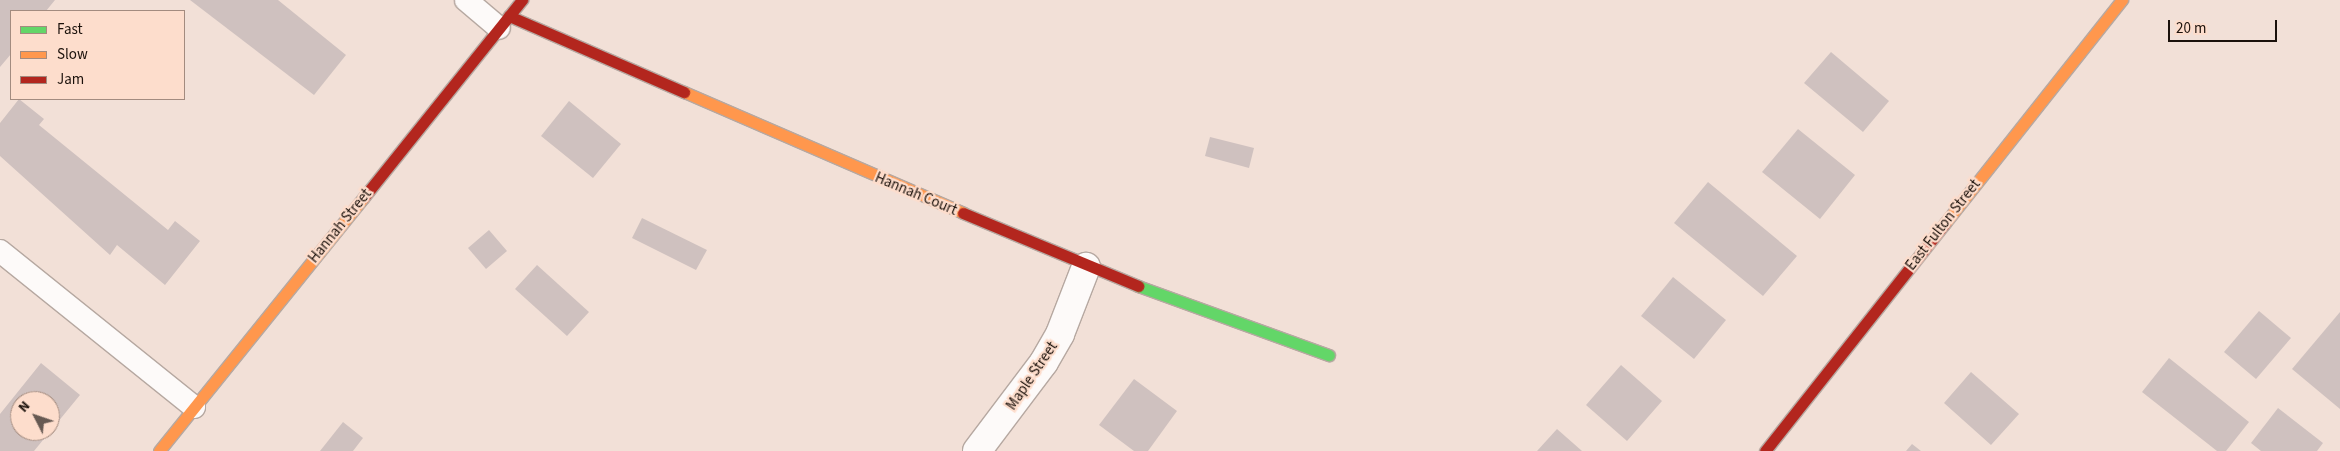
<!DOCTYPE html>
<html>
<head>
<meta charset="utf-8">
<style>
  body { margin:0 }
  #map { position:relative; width:2340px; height:451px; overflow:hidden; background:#f2e0d7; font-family:"Source Sans 3",sans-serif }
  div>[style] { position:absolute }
  .building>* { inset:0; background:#cfc1bf }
  .roads { filter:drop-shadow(1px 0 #b6a8a1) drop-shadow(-1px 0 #b6a8a1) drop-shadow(0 1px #b6a8a1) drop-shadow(0 -1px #b6a8a1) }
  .lane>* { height:22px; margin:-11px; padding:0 11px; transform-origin:11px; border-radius:11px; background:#fdfaf9 }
  .street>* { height:28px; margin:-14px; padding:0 14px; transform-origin:14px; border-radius:14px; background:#fdfaf9 }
  .fast>* { height:11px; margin:-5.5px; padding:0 5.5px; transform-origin:5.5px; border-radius:5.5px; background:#63d668 }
  .slow>* { height:11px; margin:-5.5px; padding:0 5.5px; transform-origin:5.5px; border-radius:5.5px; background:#ff974d }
  .jam>* { height:11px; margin:-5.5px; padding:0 5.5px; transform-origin:5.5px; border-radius:5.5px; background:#b3261e }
  span { translate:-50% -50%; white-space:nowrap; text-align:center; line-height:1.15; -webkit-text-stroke:4.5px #fdddcc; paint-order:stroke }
  .street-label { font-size:15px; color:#1b110b }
  .legend { position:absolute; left:10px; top:10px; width:175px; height:90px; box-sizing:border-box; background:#fdddcc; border:1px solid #a38b7f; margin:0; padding:6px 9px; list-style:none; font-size:15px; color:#1b110b }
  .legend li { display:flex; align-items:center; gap:10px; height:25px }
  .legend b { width:25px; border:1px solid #a38b7f }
  .north { position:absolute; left:10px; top:391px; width:50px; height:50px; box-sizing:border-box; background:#fdddcc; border:1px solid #a38b7f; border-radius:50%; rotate:311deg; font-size:14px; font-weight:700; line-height:20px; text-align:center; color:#1b110b }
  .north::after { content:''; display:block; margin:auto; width:18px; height:22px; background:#665952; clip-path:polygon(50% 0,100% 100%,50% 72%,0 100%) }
  .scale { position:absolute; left:2168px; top:20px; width:109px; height:22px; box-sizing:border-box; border:2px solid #1b110b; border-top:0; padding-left:6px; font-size:15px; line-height:18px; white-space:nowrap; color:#1b110b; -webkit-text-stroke:4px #fdddcc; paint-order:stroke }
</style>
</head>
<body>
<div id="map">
  <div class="building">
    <div style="clip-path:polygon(0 0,55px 0,46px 11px,11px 11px,11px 54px,0 67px)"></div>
    <div style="clip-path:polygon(190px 0,278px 0,346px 55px,314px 95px)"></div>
    <div style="clip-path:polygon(1831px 52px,1889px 101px,1863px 132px,1804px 83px)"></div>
    <div style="clip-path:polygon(19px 99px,44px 119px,39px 125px,168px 230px,175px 221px,200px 241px,165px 285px,117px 245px,110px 255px,0 156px,0 123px)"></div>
    <div style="clip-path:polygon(569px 101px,621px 144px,593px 178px,541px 136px)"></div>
    <div style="clip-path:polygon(1798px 129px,1855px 175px,1820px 219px,1762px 172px)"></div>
    <div style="clip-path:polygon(1210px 137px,1254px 148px,1249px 168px,1205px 156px)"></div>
    <div style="clip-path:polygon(1708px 182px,1797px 256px,1763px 296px,1674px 223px)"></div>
    <div style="clip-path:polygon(642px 218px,707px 250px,696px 270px,632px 238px)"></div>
    <div style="clip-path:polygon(489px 230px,507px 251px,486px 269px,468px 248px)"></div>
    <div style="clip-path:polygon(537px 265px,589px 312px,567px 336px,515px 289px)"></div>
    <div style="clip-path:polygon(1673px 277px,1726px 320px,1694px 359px,1641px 316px)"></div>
    <div style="clip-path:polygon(2259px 311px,2291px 338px,2256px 379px,2224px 352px)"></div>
    <div style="clip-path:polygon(2340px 312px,2340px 409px,2292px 369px)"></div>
    <div style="clip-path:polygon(2169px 358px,2249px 422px,2226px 451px,2217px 451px,2142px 392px)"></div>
    <div style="clip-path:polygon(evenodd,41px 363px,80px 395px,34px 451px,0 451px,0 414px,41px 363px,20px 401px,50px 401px,50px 431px,20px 431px,20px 401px)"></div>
    <div style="clip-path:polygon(1621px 365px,1662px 401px,1627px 441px,1586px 405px)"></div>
    <div style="clip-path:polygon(1971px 372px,2019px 414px,1991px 445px,1944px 403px)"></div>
    <div style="clip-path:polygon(1134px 379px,1177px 411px,1148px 451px,1134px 451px,1099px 425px)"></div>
    <div style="clip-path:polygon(2278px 408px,2323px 443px,2317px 451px,2261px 451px,2251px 443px)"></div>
    <div style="clip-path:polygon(343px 422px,363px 438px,353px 451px,320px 451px)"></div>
    <div style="clip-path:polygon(1557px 429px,1582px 451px,1537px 451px)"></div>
    <div style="clip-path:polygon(1912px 444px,1921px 451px,1906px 451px)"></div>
  </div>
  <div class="roads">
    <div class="lane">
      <div style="left:466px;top:0;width:43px;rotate:40.3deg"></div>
      <div style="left:0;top:251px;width:249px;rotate:38.8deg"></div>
    </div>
    <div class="street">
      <div style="left:977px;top:451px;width:111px;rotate:-53deg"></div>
      <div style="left:1044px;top:362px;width:32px;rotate:-60deg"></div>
      <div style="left:1060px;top:334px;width:72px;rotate:-68.8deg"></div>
    </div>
    <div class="fast">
      <div style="left:1138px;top:286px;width:203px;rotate:19.9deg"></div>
    </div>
    <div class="slow">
      <div style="left:684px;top:92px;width:304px;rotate:23.4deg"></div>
      <div style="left:1945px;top:223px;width:285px;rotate:-51.6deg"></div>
      <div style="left:159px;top:451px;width:326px;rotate:-51.1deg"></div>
    </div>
    <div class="jam">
      <div style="left:509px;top:16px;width:191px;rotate:23.5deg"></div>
      <div style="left:364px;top:197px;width:253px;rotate:-51.3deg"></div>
      <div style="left:963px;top:213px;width:190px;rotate:22.6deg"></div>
      <div style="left:1765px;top:451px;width:290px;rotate:-51.7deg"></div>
    </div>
  </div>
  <div class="street-label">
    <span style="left:916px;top:194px;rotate:23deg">Hannah Court</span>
    <span style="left:1943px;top:225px;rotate:-52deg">East Fulton Street</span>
    <span style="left:340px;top:226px;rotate:-51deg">Hannah Street</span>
    <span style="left:1032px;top:376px;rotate:-56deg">Maple Street</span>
  </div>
  <ul class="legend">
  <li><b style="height:6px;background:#63d668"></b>Fast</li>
  <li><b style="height:6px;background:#ff974d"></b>Slow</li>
  <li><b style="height:6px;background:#b3261e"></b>Jam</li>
  </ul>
  <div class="north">N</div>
  <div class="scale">20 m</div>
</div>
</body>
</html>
